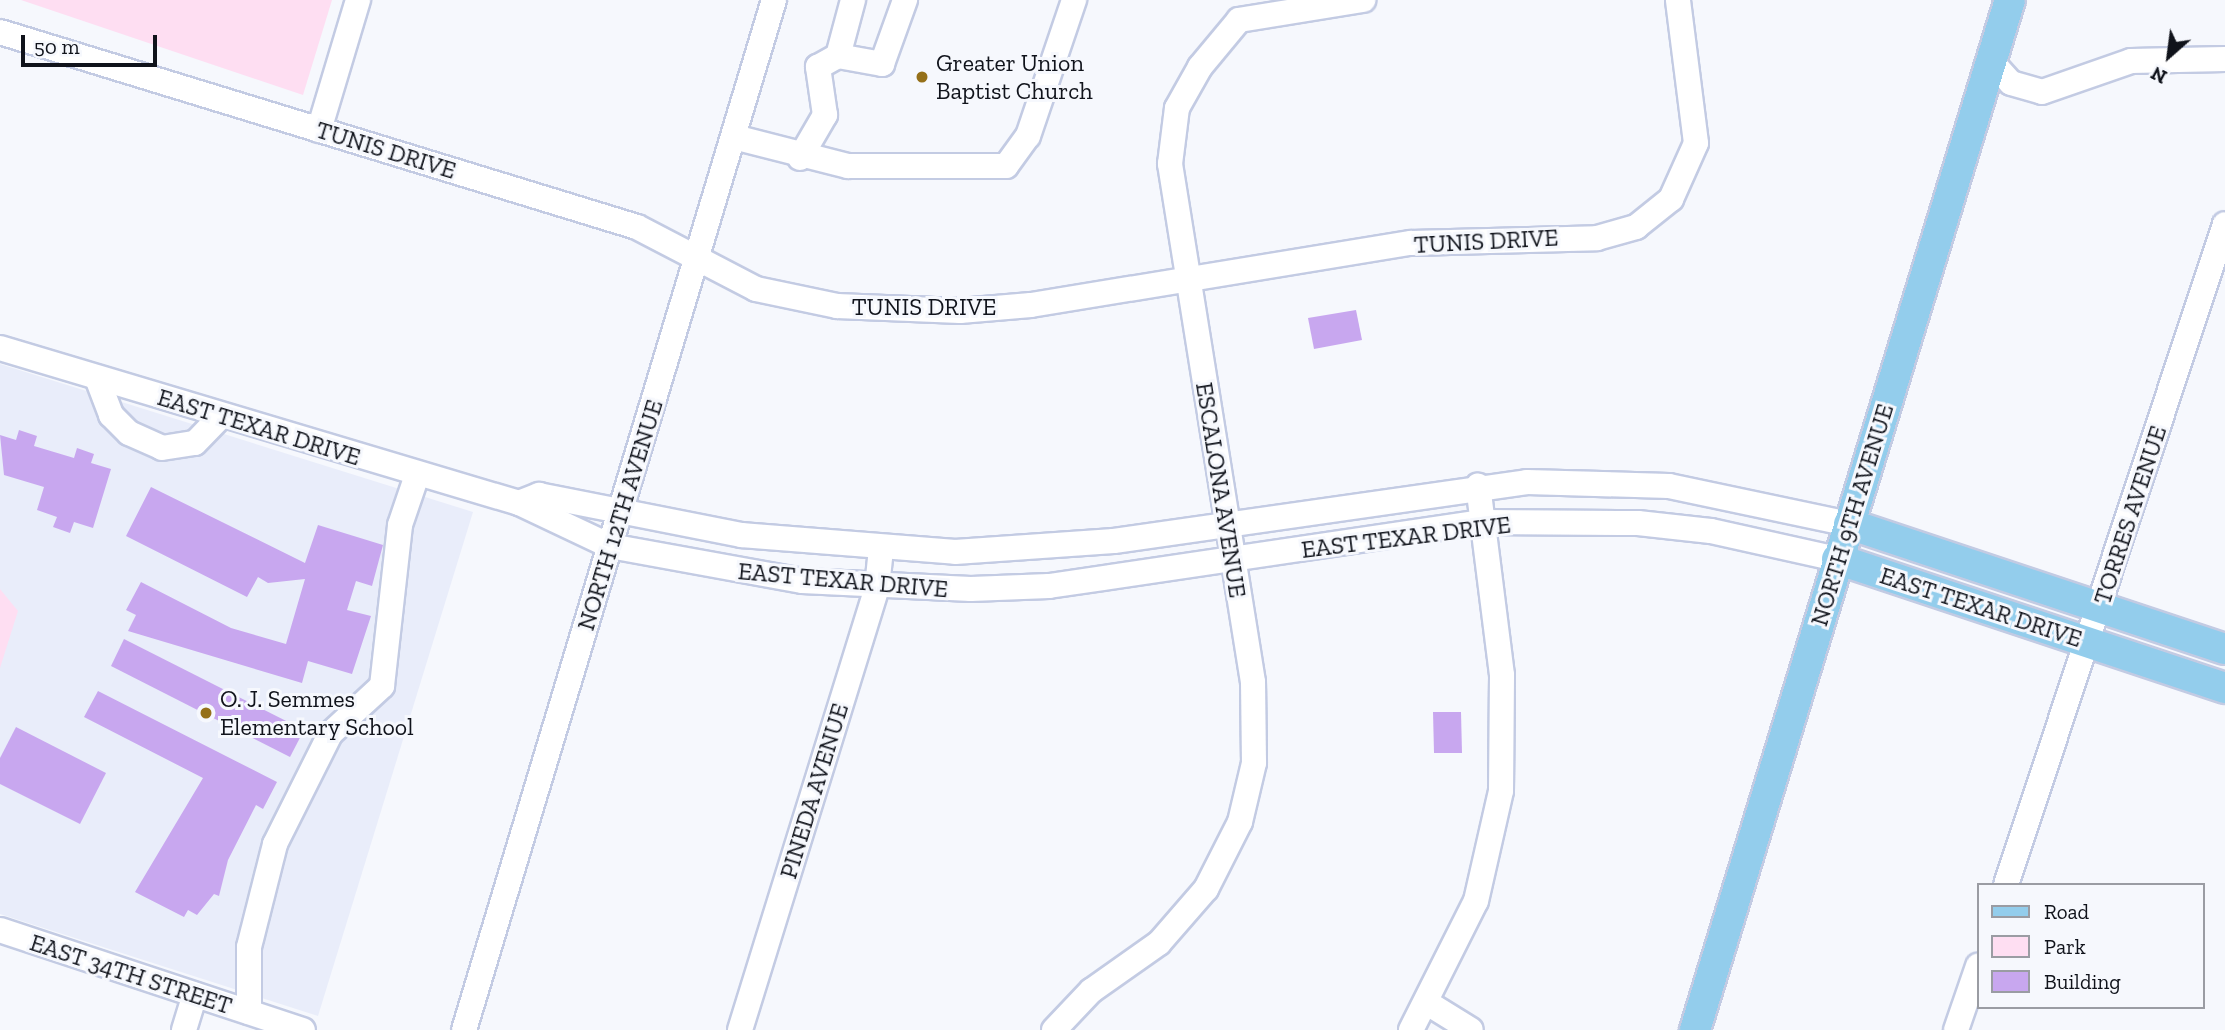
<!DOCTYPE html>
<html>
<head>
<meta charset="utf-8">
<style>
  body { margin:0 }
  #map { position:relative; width:2225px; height:1030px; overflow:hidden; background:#f6f8fd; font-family:"Zilla Slab",serif }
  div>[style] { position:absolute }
  .built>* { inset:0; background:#e9edfa }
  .green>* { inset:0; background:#fedef2 }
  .building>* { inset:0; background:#c8a7ef }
  .roads { filter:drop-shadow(2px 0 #c3cbe3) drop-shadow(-2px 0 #c3cbe3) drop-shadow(0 2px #c3cbe3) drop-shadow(0 -2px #c3cbe3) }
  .minor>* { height:24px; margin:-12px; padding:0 12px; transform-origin:12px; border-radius:12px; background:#fff }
  .major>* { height:30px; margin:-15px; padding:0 15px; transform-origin:15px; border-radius:15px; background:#93cdec }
  .dots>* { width:19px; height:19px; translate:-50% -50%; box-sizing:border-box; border:4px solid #f6f8fd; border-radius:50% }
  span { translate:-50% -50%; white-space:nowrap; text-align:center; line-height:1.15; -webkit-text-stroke:6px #f6f8fd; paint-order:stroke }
  .poi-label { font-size:24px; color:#10131b }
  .left { translate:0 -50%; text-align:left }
  .street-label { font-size:24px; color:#10131b }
  .legend { position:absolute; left:1977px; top:883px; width:228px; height:126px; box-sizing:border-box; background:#f6f8fd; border:2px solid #9a9ca3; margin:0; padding:9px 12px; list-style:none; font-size:21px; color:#10131b }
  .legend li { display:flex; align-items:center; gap:14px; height:35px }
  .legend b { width:35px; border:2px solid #9a9ca3 }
  .north { position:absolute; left:2134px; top:21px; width:70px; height:70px; -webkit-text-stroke:5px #f6f8fd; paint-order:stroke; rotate:208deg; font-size:19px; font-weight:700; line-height:28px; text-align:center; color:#10131b }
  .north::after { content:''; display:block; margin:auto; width:24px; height:32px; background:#10131b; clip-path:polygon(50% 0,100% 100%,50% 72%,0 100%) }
  .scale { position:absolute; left:21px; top:35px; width:136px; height:32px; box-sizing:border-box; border:4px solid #10131b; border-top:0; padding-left:9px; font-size:21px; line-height:24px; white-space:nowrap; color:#10131b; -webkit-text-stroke:5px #f6f8fd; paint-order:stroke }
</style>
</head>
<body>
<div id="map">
  <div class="built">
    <div style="clip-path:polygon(0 364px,473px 512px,318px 1016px,0 914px)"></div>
  </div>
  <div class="green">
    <div style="clip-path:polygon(21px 0,332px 0,303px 95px)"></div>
    <div style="clip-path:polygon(0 589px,18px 611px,0 668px)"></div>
  </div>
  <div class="building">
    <div style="clip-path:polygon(1356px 310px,1362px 340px,1314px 349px,1308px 318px)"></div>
    <div style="clip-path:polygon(19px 430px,37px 436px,34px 446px,74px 458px,77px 448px,94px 454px,91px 463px,111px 469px,93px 528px,74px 522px,70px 533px,53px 527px,57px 517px,37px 510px,44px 487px,4px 475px,0 435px,16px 440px)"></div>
    <div style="clip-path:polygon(151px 487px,305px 563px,318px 525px,383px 545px,372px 586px,356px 581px,347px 610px,371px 616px,352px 674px,308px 661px,302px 683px,128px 631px,136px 615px,126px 610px,141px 582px,231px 628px,286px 644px,305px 579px,268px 583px,258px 577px,247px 597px,126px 536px)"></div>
    <div style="clip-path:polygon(124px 639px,304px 730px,290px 757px,111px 666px)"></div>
    <div style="clip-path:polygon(98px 691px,277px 782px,263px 809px,256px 805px,228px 860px,219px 896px,214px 894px,197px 915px,188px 910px,184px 917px,135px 892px,203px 778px,84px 717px)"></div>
    <div style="clip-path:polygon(1433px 712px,1461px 712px,1462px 753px,1434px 753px)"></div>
    <div style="clip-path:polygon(16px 727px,106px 773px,80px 824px,0 784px,0 758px)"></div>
  </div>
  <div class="roads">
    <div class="minor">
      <div style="left:0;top:32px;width:666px;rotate:17.02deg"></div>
      <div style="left:637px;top:227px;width:134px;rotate:27.5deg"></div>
      <div style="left:756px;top:289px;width:83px;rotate:11.9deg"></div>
      <div style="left:837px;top:306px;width:123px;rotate:2.3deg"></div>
      <div style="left:960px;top:311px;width:71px;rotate:-4.8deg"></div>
      <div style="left:1031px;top:305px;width:385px;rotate:-9.3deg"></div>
      <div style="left:1411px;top:243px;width:186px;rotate:-1.5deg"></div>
      <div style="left:1597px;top:238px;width:41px;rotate:-15.8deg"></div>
      <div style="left:1636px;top:227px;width:45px;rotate:-38.7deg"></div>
      <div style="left:1671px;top:199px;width:61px;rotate:-65.9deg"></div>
      <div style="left:1696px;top:143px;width:144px;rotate:-97.2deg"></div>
      <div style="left:838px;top:56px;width:58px;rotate:-75deg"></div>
      <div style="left:1992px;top:62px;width:28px;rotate:48deg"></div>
      <div style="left:2011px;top:83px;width:32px;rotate:16deg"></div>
      <div style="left:2042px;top:92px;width:94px;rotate:-19.2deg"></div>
      <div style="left:2131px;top:61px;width:94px;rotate:-1.2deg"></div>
      <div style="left:319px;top:130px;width:136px;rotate:-73.3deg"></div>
      <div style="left:734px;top:137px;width:118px;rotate:14.3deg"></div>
      <div style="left:848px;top:166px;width:158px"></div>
      <div style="left:1006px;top:166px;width:37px;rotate:-54deg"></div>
      <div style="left:1028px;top:136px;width:144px;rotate:-71.3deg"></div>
      <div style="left:800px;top:158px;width:50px;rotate:-59.8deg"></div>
      <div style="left:825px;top:115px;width:49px;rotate:-98.3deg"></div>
      <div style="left:818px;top:67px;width:23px;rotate:-29deg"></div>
      <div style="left:838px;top:56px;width:45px;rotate:10.3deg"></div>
      <div style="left:882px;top:64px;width:68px;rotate:-70.2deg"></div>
      <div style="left:0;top:348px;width:542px;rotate:16.63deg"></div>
      <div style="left:519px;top:503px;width:101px;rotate:25.3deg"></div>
      <div style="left:610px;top:546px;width:195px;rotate:10.3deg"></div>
      <div style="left:802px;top:581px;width:169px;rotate:2.7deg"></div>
      <div style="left:971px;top:589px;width:78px;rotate:-2.2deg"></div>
      <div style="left:1049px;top:586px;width:440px;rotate:-8.4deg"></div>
      <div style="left:1484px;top:522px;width:154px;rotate:0.4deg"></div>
      <div style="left:1638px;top:523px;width:73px;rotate:6.3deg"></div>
      <div style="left:1711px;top:531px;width:129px;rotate:12.5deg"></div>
      <div style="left:97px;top:378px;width:40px;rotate:69deg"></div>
      <div style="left:111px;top:415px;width:25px;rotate:45deg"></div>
      <div style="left:129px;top:433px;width:36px;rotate:24deg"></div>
      <div style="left:162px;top:448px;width:33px;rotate:-9deg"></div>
      <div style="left:195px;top:443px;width:37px;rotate:-46deg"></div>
      <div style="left:519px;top:503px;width:22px;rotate:-22deg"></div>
      <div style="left:539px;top:495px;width:206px;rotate:11.2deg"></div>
      <div style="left:741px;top:535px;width:215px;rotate:4.5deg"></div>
      <div style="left:955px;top:552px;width:159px;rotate:-4deg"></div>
      <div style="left:1114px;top:541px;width:417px;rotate:-8.1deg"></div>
      <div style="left:1527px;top:482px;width:142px;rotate:1.6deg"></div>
      <div style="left:1669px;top:486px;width:184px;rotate:11.9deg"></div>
      <div style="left:2006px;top:885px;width:696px;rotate:-71.67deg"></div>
      <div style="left:0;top:930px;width:319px;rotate:18.3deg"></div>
      <div style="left:1429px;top:1004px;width:49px;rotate:31.8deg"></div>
      <div style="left:249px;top:1012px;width:65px;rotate:-90deg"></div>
      <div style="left:249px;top:947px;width:106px;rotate:-75.8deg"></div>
      <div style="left:275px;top:844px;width:123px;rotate:-63.4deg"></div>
      <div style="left:330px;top:734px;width:71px;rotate:-42.7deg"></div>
      <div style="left:382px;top:686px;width:162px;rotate:-83.6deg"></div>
      <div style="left:400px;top:525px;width:53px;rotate:-71.2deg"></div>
      <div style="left:184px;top:1030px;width:37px;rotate:-73deg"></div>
      <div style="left:464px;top:1030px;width:1076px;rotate:-73.25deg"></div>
      <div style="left:740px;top:1030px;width:464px;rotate:-72.8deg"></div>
      <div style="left:877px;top:587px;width:37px;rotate:-84deg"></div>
      <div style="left:1054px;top:1030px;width:54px;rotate:-46.5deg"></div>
      <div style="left:1091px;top:991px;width:83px;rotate:-35.2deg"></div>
      <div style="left:1159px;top:943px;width:72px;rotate:-49deg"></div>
      <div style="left:1206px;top:889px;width:75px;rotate:-63.1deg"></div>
      <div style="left:1240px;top:822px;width:61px;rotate:-76.7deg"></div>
      <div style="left:1254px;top:763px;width:81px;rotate:-90.7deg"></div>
      <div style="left:1253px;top:682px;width:525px;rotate:-99.1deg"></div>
      <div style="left:1170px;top:164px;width:56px;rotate:-82.9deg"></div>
      <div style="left:1177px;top:108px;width:47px;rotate:-60.7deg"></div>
      <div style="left:1200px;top:67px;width:61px;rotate:-50.3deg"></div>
      <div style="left:1239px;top:20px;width:126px;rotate:-9.2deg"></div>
      <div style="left:1411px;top:1030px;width:144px;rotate:-63.3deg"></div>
      <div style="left:1476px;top:901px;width:113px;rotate:-77.2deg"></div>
      <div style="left:1501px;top:791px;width:116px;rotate:-89.5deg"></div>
      <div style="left:1502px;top:675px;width:191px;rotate:-97.2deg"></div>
      <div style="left:1956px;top:1030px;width:68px;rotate:-71deg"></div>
    </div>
    <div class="major">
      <div style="left:1849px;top:524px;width:396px;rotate:18.4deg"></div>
      <div style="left:1837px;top:559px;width:409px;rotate:18.4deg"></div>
      <div style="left:1695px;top:1030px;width:1077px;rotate:-73deg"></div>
    </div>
  </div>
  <div class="dots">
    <div style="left:922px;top:77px;background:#957019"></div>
    <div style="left:206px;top:713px;background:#957019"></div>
  </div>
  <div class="poi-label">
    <span class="left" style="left:936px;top:77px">Greater Union<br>Baptist Church</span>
    <span class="left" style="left:220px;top:713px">O. J. Semmes<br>Elementary School</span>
  </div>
  <div class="street-label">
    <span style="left:386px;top:150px;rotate:17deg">TUNIS DRIVE</span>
    <span style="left:1486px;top:241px;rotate:-3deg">TUNIS DRIVE</span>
    <span style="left:924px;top:307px">TUNIS DRIVE</span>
    <span style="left:259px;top:427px;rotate:17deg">EAST TEXAR DRIVE</span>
    <span style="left:1221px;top:490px;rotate:81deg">ESCALONA AVENUE</span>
    <span style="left:620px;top:515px;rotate:-73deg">NORTH 12TH AVENUE</span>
    <span style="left:1852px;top:515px;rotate:-73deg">NORTH 9TH AVENUE</span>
    <span style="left:2130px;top:515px;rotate:-72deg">TORRES AVENUE</span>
    <span style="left:1406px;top:537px;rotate:-7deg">EAST TEXAR DRIVE</span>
    <span style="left:843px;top:580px;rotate:5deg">EAST TEXAR DRIVE</span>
    <span style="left:1981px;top:607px;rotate:18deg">EAST TEXAR DRIVE</span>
    <span style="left:814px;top:791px;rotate:-73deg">PINEDA AVENUE</span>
    <span style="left:131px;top:974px;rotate:18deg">EAST 34TH STREET</span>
  </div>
  <ul class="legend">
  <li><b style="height:9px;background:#93cdec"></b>Road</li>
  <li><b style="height:19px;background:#fedef2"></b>Park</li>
  <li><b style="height:19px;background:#c8a7ef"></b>Building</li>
  </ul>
  <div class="north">N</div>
  <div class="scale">50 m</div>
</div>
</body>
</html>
